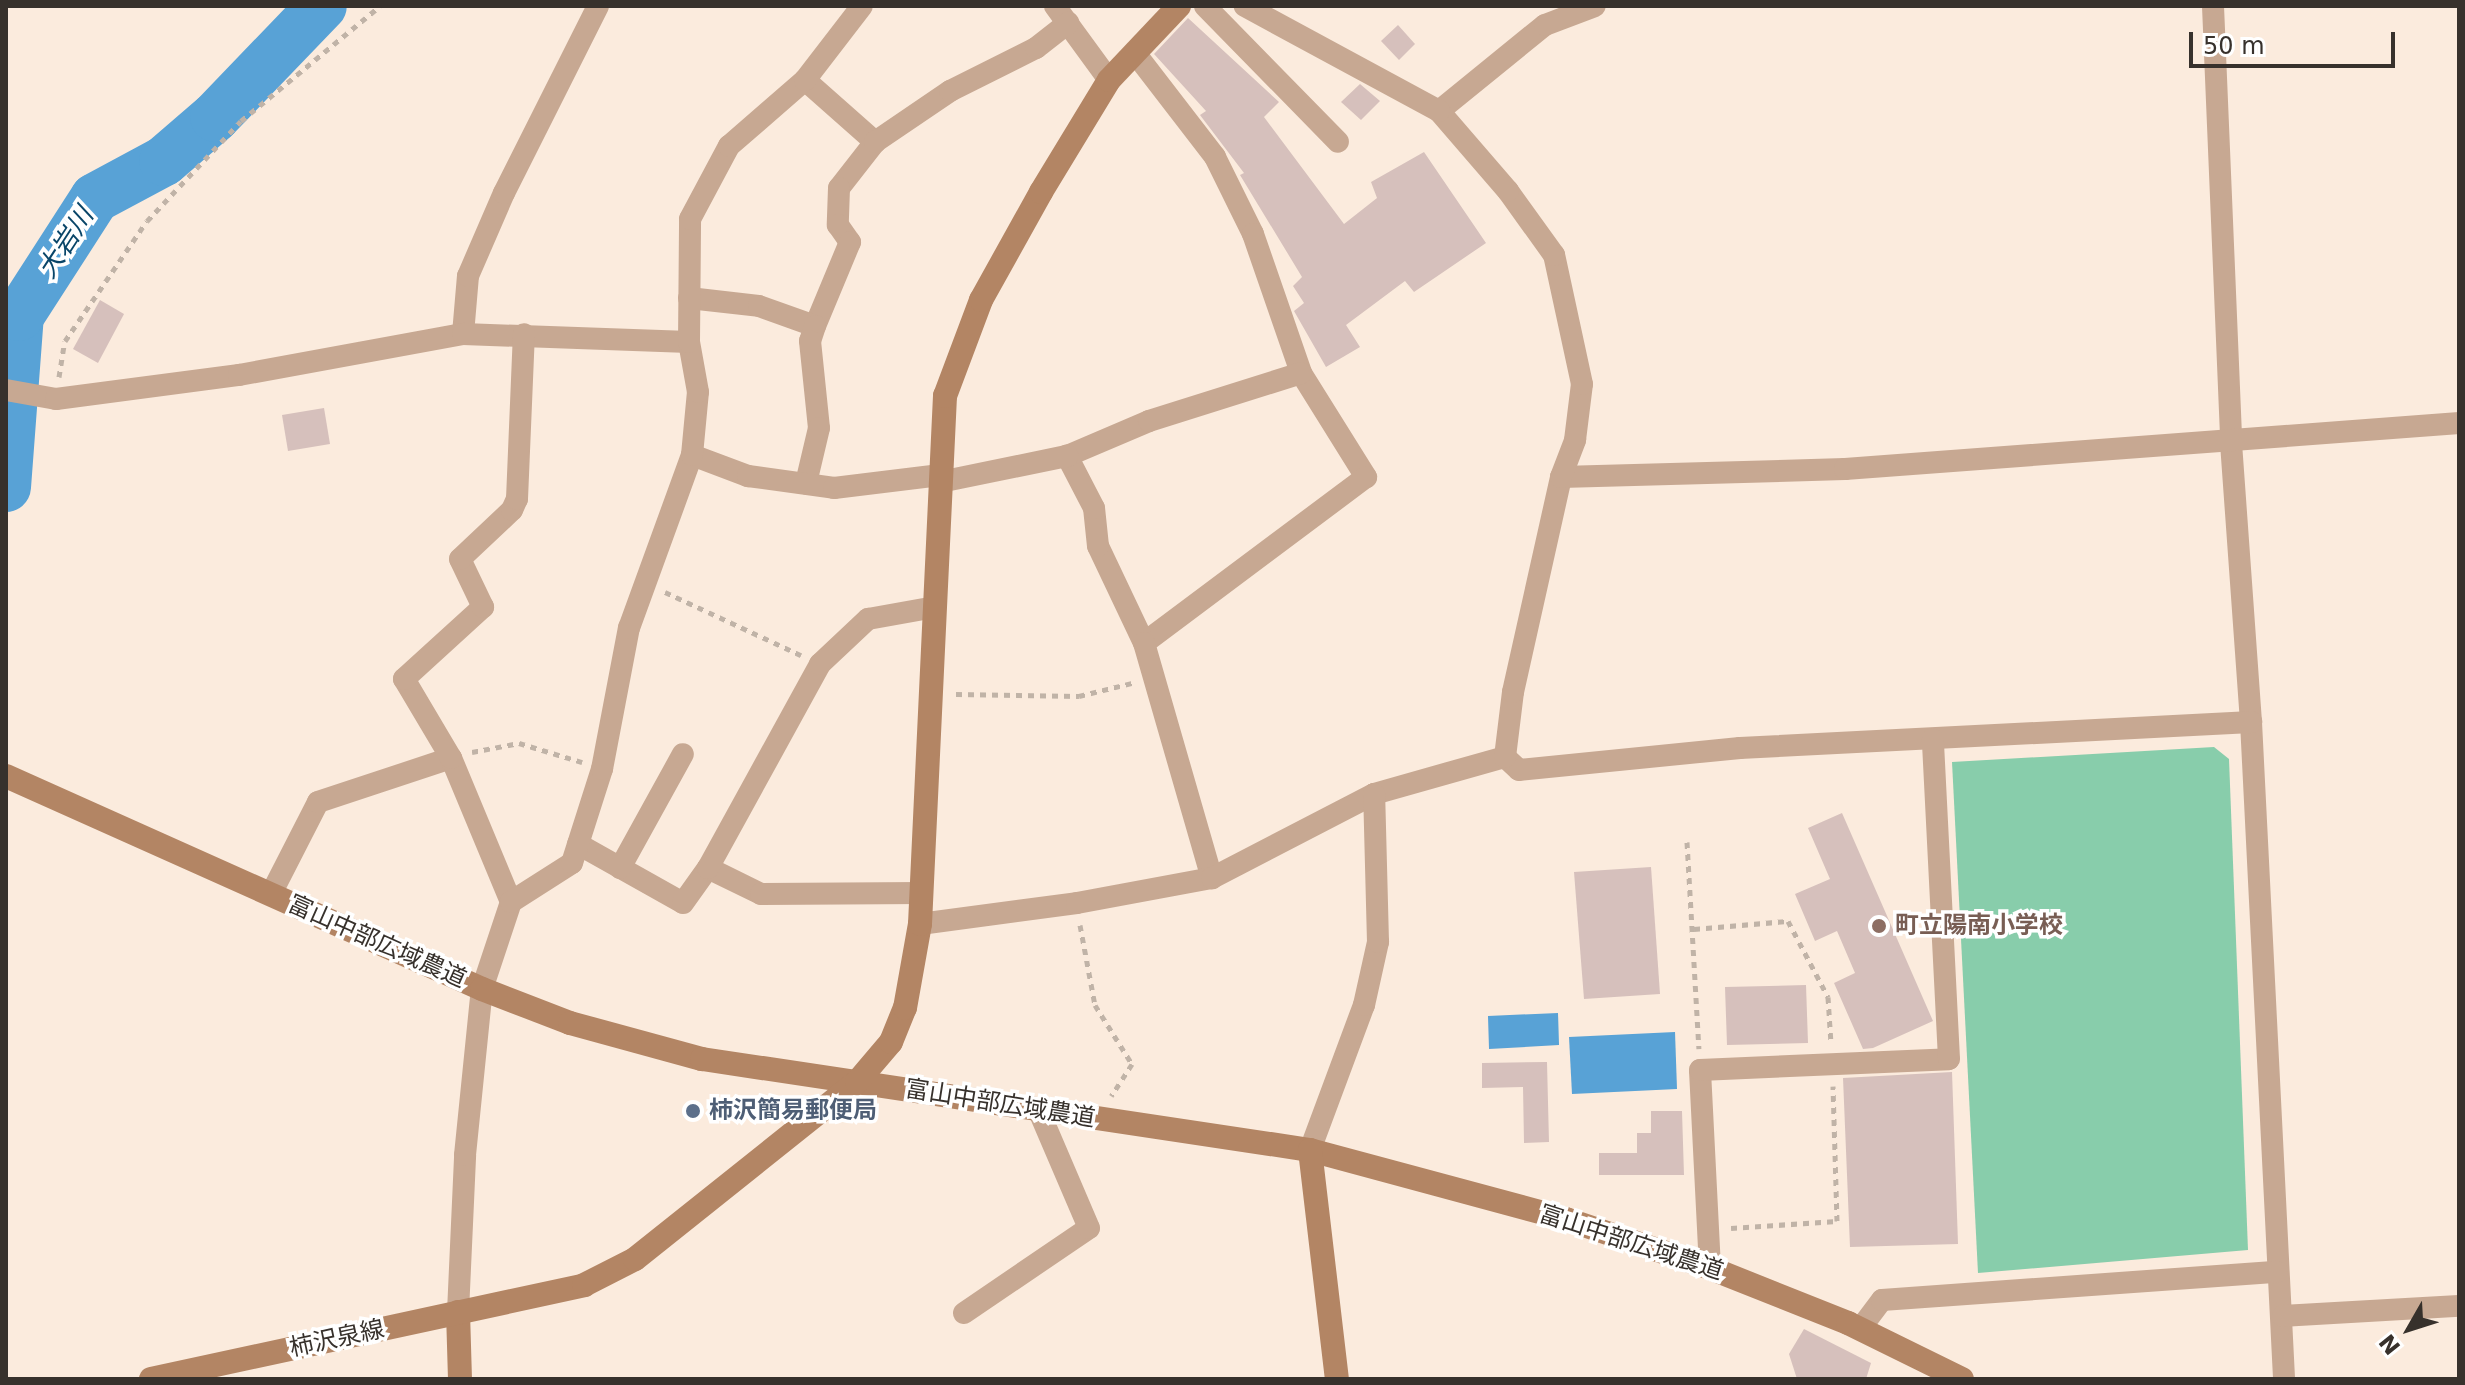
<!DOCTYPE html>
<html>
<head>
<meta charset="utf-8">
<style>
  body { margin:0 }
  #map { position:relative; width:2465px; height:1385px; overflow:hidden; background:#fbebdd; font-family:"DejaVu Sans","Noto Sans JP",sans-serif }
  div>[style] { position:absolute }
  .green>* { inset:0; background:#88cdab }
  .water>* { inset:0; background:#58a2d6 }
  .stream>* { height:8px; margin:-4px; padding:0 4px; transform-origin:4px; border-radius:4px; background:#58a2d6 }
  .river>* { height:50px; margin:-25px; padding:0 25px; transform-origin:25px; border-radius:25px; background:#58a2d6 }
  .building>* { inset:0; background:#d6c0bc }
  .path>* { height:5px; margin-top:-2.5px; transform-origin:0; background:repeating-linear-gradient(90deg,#c0b3a7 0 6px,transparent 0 12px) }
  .street>* { height:22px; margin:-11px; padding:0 11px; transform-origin:11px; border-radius:11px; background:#c7a892 }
  .secondary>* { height:24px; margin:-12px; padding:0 12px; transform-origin:12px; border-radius:12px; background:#b38564 }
  .dots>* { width:22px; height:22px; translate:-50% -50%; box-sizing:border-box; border:4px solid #fff; border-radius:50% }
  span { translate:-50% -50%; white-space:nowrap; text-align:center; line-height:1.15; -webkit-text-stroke:7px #fff; paint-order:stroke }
  .education-label { font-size:24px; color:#785e54; font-weight:700 }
  .left { translate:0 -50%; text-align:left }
  .street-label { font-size:24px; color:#37312c }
  .service-label { font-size:24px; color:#4e5e75; font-weight:700 }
  .water-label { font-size:26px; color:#094568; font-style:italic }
  .frame { position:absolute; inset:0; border:8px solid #37312c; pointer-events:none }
  .north { position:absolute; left:2369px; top:1289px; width:80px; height:80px; -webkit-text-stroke:6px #fff; paint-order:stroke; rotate:231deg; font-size:22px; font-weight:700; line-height:32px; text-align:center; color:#37312c }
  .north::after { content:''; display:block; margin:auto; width:28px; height:36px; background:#37312c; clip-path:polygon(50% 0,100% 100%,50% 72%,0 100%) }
  .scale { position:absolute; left:2189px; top:32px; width:206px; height:36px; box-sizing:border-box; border:4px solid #37312c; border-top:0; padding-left:10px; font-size:24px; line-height:28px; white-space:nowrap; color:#37312c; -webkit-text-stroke:6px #fff; paint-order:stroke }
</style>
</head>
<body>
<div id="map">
  <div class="green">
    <div style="clip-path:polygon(2214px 747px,2229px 759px,2248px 1250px,1978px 1273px,1952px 762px)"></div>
  </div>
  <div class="water">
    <div style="clip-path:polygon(1558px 1013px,1559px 1045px,1489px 1049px,1488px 1016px)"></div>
    <div style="clip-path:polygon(1675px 1032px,1677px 1089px,1572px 1094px,1569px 1037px)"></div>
  </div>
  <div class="stream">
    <div style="left:6px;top:295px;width:25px;rotate:58deg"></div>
  </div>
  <div class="river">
    <div style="left:6px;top:487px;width:171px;rotate:-85.7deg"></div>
    <div style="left:19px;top:316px;width:140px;rotate:-57.2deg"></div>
    <div style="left:95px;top:198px;width:78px;rotate:-28.2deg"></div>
    <div style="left:164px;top:161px;width:67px;rotate:-40.8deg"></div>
    <div style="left:215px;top:117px;width:154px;rotate:-46.1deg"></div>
  </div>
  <div class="building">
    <div style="clip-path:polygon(1188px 18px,1279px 102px,1264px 117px,1344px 224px,1377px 198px,1371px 182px,1424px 152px,1486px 243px,1414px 292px,1405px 281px,1346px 325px,1360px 347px,1326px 367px,1294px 311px,1304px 303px,1293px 286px,1302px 277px,1240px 175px,1244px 173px,1200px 115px,1206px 111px,1154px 54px)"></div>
    <div style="clip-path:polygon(1398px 25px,1415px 44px,1399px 60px,1381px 41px)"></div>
    <div style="clip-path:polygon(1360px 84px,1380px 101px,1361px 120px,1341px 102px)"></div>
    <div style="clip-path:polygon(100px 300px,124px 314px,98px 363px,73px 349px)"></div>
    <div style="clip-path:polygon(324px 408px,330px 444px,288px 451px,282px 415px)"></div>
    <div style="clip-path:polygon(1842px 813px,1933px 1021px,1873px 1048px,1863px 1049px,1834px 983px,1855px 973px,1837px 931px,1815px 941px,1795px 894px,1830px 879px,1808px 828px)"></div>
    <div style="clip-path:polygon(1651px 867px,1660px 994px,1584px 999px,1574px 872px)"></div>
    <div style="clip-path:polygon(1806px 985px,1808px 1043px,1727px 1045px,1725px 987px)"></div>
    <div style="clip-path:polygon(1547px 1062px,1549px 1142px,1524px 1143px,1523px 1087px,1482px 1088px,1482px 1063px)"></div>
    <div style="clip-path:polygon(1952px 1072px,1958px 1244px,1850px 1247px,1843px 1078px)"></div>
    <div style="clip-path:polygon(1651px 1111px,1682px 1111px,1684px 1175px,1599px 1175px,1599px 1153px,1637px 1153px,1637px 1133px,1651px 1133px)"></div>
    <div style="clip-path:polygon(1804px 1329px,1871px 1363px,1866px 1379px,1797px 1379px,1789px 1354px)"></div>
  </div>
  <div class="path">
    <div style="left:59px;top:377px;width:36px;rotate:-81deg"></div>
    <div style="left:65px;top:341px;width:145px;rotate:-55.7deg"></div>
    <div style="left:147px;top:221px;width:137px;rotate:-46.8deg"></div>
    <div style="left:241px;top:121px;width:180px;rotate:-39.6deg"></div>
    <div style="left:665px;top:592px;width:150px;rotate:24.9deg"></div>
    <div style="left:956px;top:694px;width:123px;rotate:0.9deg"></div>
    <div style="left:1079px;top:696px;width:55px;rotate:-13.8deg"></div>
    <div style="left:472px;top:752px;width:48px;rotate:-10.8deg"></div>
    <div style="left:519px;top:743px;width:66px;rotate:16.8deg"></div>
    <div style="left:1687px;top:842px;width:207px;rotate:86.7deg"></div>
    <div style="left:1080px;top:925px;width:81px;rotate:79.4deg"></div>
    <div style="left:1095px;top:1005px;width:70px;rotate:57.9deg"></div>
    <div style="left:1132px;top:1064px;width:38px;rotate:123deg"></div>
    <div style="left:1694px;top:929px;width:94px;rotate:-4.9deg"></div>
    <div style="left:1788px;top:921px;width:86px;rotate:62.2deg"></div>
    <div style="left:1828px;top:997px;width:47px;rotate:86.3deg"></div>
    <div style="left:1731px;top:1228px;width:106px;rotate:-3.8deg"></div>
    <div style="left:1837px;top:1221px;width:135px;rotate:-91.7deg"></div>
  </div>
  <div class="street">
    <div style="left:1055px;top:6px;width:92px;rotate:53.9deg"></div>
    <div style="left:1205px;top:6px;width:190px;rotate:45.6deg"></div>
    <div style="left:2213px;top:6px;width:437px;rotate:87.6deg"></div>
    <div style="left:2231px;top:443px;width:280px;rotate:85.9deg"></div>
    <div style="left:2251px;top:722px;width:658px;rotate:87.12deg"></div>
    <div style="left:1135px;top:53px;width:131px;rotate:52.4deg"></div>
    <div style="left:1215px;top:157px;width:86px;rotate:63.7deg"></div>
    <div style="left:1253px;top:234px;width:147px;rotate:70.9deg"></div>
    <div style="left:1301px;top:373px;width:123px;rotate:58deg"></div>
    <div style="left:1366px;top:477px;width:277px;rotate:143.2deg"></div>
    <div style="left:1144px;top:643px;width:107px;rotate:-115.4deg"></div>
    <div style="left:1098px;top:546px;width:38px;rotate:-96deg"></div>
    <div style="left:1094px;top:508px;width:59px;rotate:-117.4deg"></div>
    <div style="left:1067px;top:456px;width:89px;rotate:-23.1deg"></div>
    <div style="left:1149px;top:421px;width:159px;rotate:-17.5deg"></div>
    <div style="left:805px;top:80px;width:94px;rotate:41.5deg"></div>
    <div style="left:875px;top:142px;width:58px;rotate:128deg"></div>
    <div style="left:839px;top:188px;width:37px;rotate:92deg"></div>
    <div style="left:838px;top:225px;width:21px;rotate:55deg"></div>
    <div style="left:850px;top:242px;width:91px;rotate:112.6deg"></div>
    <div style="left:1439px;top:111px;width:136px;rotate:-39.1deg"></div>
    <div style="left:1545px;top:25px;width:53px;rotate:-20.8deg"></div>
    <div style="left:875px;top:142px;width:91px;rotate:-34.2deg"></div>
    <div style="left:950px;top:91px;width:96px;rotate:-26.6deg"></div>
    <div style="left:1036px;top:48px;width:41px;rotate:-38deg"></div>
    <div style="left:689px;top:298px;width:70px;rotate:6.5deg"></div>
    <div style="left:759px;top:306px;width:59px;rotate:19.7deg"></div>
    <div style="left:815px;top:326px;width:16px;rotate:108deg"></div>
    <div style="left:810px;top:341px;width:87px;rotate:84.1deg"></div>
    <div style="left:819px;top:428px;width:57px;rotate:103.3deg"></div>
    <div style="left:463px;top:334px;width:58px;rotate:-85.1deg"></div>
    <div style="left:468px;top:276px;width:90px;rotate:-66.6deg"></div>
    <div style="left:504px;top:193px;width:209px;rotate:-63.3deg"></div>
    <div style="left:6px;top:390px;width:51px;rotate:10.2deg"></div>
    <div style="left:56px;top:399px;width:185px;rotate:-7.5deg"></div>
    <div style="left:239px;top:375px;width:228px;rotate:-10.4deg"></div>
    <div style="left:463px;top:334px;width:226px;rotate:2deg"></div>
    <div style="left:692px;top:455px;width:60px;rotate:20.6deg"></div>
    <div style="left:748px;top:476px;width:87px;rotate:7.9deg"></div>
    <div style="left:834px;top:488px;width:107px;rotate:-7deg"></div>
    <div style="left:1561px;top:477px;width:284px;rotate:-1.6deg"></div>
    <div style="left:1845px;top:469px;width:616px;rotate:-4.28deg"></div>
    <div style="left:940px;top:482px;width:130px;rotate:-11.6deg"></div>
    <div style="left:1144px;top:643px;width:245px;rotate:73.9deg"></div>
    <div style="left:1505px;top:757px;width:19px;rotate:43deg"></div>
    <div style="left:1519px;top:770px;width:222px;rotate:-5.7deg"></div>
    <div style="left:1740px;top:748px;width:512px;rotate:-2.91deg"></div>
    <div style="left:578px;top:844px;width:120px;rotate:29.3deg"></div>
    <div style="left:683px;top:903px;width:43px;rotate:-54.5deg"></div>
    <div style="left:708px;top:868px;width:59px;rotate:26.1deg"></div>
    <div style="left:761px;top:894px;width:161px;rotate:-0.4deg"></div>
    <div style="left:620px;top:868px;width:130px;rotate:-61.1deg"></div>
    <div style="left:708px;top:868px;width:233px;rotate:-61.2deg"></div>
    <div style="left:820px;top:664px;width:66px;rotate:-43.2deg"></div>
    <div style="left:868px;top:619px;width:68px;rotate:-10.2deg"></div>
    <div style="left:271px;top:894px;width:103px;rotate:-62.9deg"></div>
    <div style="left:318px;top:802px;width:140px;rotate:-18.3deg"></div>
    <div style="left:511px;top:902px;width:156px;rotate:-112.6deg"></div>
    <div style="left:451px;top:758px;width:92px;rotate:-120.7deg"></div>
    <div style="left:404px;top:679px;width:107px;rotate:-42.3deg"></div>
    <div style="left:483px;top:607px;width:53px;rotate:-115.6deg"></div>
    <div style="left:460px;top:559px;width:71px;rotate:-43.3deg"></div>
    <div style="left:512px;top:510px;width:12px;rotate:-66deg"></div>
    <div style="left:517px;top:499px;width:165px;rotate:-87.6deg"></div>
    <div style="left:920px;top:924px;width:158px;rotate:-7.6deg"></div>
    <div style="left:1077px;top:903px;width:137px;rotate:-10.5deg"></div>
    <div style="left:1212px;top:878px;width:182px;rotate:-27.4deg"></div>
    <div style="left:1374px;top:794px;width:136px;rotate:-15.8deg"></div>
    <div style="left:1505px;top:757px;width:65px;rotate:-83deg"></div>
    <div style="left:1513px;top:692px;width:220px;rotate:-77.4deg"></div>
    <div style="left:1561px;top:477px;width:40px;rotate:-69deg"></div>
    <div style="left:1575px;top:440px;width:56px;rotate:-82.9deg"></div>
    <div style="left:1582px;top:384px;width:132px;rotate:-102.2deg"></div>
    <div style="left:1554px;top:255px;width:79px;rotate:-125.7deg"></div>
    <div style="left:1508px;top:191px;width:106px;rotate:-130.8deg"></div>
    <div style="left:1439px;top:111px;width:221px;rotate:-151.6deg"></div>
    <div style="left:1310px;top:1150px;width:155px;rotate:-69.6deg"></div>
    <div style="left:1364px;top:1005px;width:65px;rotate:-77.5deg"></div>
    <div style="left:1378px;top:942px;width:148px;rotate:-91.5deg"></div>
    <div style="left:1710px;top:1268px;width:198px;rotate:-92.9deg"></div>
    <div style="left:1700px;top:1070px;width:249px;rotate:-2.5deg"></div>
    <div style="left:1949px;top:1059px;width:320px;rotate:-92.9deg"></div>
    <div style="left:458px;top:1312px;width:157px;rotate:-87.4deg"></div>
    <div style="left:465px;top:1155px;width:167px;rotate:-84.2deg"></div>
    <div style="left:482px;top:989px;width:92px;rotate:-71.6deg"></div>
    <div style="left:511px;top:902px;width:72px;rotate:-32.6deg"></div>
    <div style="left:572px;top:863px;width:99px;rotate:-72.3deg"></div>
    <div style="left:602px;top:769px;width:144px;rotate:-79.2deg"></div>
    <div style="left:629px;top:628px;width:184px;rotate:-70deg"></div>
    <div style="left:692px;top:455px;width:63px;rotate:-84.6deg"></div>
    <div style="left:698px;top:392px;width:51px;rotate:-100.2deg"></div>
    <div style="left:689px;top:342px;width:123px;rotate:-89.5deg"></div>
    <div style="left:690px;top:219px;width:83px;rotate:-61.9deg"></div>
    <div style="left:729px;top:146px;width:101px;rotate:-41deg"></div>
    <div style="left:805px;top:80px;width:93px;rotate:-52.4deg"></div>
    <div style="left:964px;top:1313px;width:151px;rotate:-34.2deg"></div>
    <div style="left:1089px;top:1228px;width:129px;rotate:-113.2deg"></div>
    <div style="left:2283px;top:1316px;width:176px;rotate:-3.3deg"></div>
    <div style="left:1860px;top:1329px;width:36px;rotate:-53deg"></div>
    <div style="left:1882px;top:1300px;width:396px;rotate:-4.1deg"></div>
  </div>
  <div class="secondary">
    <div style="left:6px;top:776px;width:521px;rotate:24.11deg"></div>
    <div style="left:482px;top:989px;width:94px;rotate:21.1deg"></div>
    <div style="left:570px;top:1023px;width:137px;rotate:15.3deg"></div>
    <div style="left:702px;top:1059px;width:615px;rotate:8.51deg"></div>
    <div style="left:1310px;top:1150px;width:265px;rotate:15.1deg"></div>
    <div style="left:1566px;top:1219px;width:152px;rotate:18.8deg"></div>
    <div style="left:1710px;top:1268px;width:149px;rotate:21.7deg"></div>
    <div style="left:1848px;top:1323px;width:127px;rotate:26.2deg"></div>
    <div style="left:1310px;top:1150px;width:231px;rotate:83.3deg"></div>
    <div style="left:458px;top:1312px;width:67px;rotate:88.3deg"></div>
    <div style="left:151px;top:1379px;width:443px;rotate:-12.2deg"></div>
    <div style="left:584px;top:1285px;width:57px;rotate:-27deg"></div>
    <div style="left:635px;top:1259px;width:284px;rotate:-38.6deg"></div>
    <div style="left:857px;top:1082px;width:52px;rotate:-49.6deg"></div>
    <div style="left:891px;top:1042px;width:37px;rotate:-68deg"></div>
    <div style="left:905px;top:1008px;width:85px;rotate:-79.9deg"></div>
    <div style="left:920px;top:924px;width:529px;rotate:-87.29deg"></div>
    <div style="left:945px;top:396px;width:103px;rotate:-69.4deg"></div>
    <div style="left:981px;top:300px;width:124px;rotate:-60.9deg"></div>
    <div style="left:1041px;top:192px;width:131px;rotate:-58.7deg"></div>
    <div style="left:1109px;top:80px;width:102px;rotate:-46.6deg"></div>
  </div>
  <div class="dots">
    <div style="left:1879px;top:926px;background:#8d6e63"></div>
    <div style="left:693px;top:1111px;background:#5c6f8a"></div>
  </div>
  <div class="education-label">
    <span class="left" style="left:1895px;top:926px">町立陽南小学校</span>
  </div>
  <div class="street-label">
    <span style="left:377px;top:942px;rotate:24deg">富山中部広域農道</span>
    <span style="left:1000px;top:1104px;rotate:9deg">富山中部広域農道</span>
    <span style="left:1631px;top:1243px;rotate:18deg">富山中部広域農道</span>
    <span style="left:337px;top:1339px;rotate:-12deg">柿沢泉線</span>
  </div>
  <div class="service-label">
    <span class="left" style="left:709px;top:1111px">柿沢簡易郵便局</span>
  </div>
  <div class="water-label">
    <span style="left:66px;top:243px;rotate:-57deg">大岩川</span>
  </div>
  <div class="frame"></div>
  <div class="north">N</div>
  <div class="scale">50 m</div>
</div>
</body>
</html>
